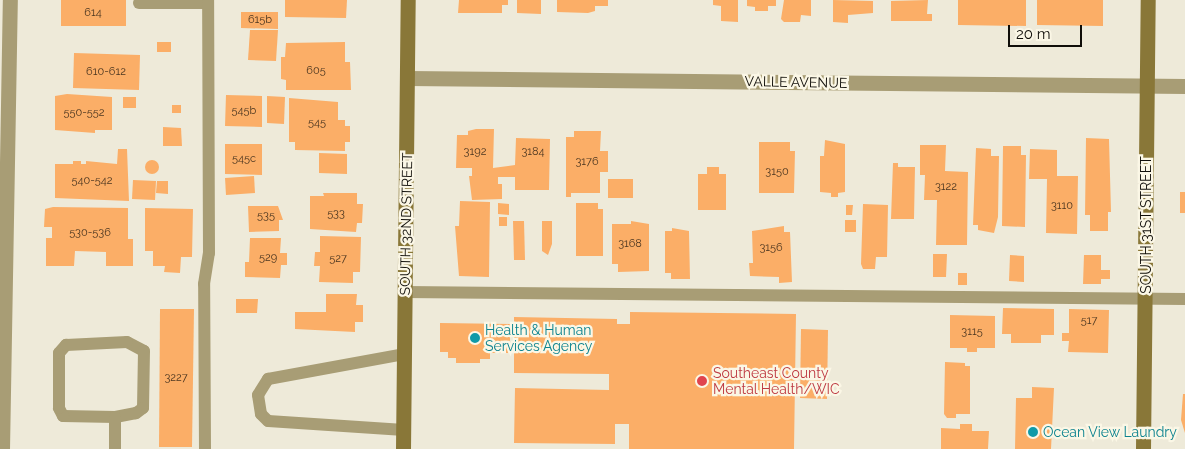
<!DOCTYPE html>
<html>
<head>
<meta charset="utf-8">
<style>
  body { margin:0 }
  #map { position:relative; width:1185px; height:449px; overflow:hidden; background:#eeead9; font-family:Raleway,sans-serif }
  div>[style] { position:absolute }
  .building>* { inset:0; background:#fbae67 }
  .round { border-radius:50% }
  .lane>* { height:12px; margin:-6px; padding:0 6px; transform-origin:6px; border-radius:6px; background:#a89d75 }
  .street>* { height:15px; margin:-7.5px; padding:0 7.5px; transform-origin:7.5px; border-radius:7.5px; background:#a89d75 }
  .secondary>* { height:15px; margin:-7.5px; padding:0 7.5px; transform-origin:7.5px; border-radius:7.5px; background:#897738 }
  .dots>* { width:14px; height:14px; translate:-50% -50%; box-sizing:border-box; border:2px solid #fbf7e6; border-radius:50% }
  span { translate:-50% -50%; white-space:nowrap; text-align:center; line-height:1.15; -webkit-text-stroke:4.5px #fbf7e6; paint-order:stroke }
  .number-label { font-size:11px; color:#4b3620 }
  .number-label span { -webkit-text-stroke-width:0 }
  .street-label { font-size:14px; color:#100e09 }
  .culture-label { font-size:14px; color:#0d838f }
  .left { translate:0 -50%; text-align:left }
  .health-label { font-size:14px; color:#be3a42 }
  .scale { position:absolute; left:1008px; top:25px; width:74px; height:22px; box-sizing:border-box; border:2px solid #100e09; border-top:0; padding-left:6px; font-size:15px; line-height:18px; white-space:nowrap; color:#100e09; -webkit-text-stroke:4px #fbf7e6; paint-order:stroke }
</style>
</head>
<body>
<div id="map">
  <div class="building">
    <div style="clip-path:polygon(61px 0,126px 0,126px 26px,61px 26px)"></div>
    <div style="clip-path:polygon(285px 0,347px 0,346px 18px,285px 17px)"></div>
    <div style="clip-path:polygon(459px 0,508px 0,508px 5px,502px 5px,502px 13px,458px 13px)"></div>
    <div style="clip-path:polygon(517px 0,541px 0,541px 14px,517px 13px)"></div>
    <div style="clip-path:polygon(557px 0,608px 0,608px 6px,595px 6px,595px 11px,588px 13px,557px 12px)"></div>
    <div style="clip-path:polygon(713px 0,738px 0,738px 22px,721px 21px,721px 6px,713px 5px)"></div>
    <div style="clip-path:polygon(747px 0,776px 0,776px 6px,768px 6px,768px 11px,755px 11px,755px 7px,747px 6px)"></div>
    <div style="clip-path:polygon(784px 0,811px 0,811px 16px,801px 15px,800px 22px,784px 22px,781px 19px)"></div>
    <div style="clip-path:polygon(833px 0,873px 1px,873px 13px,848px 15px,848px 23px,833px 22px)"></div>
    <div style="clip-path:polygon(928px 0,927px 14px,932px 14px,932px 21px,891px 21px,891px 1px)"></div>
    <div style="clip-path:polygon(958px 0,1026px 0,1026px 26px,958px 25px)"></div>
    <div style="clip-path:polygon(1037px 0,1103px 0,1103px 26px,1037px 25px)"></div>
    <div style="clip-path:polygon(241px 12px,278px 12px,278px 29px,241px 28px)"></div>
    <div style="clip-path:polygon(250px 30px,278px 30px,276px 61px,248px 60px)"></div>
    <div style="clip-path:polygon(157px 42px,171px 42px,171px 52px,157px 52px)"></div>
    <div style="clip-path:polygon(345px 42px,345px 62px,350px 62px,351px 90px,286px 90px,286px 80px,281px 79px,281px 57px,285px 57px,286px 43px)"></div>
    <div style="clip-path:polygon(74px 53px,140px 55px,139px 90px,73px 88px)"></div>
    <div style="clip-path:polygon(67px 94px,112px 97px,112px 130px,95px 130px,95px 133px,55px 130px,55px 96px)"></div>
    <div style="clip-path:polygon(226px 95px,262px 96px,262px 127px,225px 126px)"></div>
    <div style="clip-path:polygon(267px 96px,285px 97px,284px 124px,267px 123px)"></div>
    <div style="clip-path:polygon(123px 97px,136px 97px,136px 108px,123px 108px)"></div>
    <div style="clip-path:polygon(289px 98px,338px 102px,338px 120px,345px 120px,345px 126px,350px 126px,350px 142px,345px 142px,345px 151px,295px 150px,295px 142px,289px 142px)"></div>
    <div style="clip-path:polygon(172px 105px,181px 105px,181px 113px,172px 113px)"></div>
    <div style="clip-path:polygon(163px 127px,181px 128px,182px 146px,163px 146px)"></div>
    <div style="clip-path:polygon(476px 129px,494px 129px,493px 168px,515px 165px,516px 138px,550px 139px,549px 190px,515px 190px,515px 177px,498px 177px,498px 184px,502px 184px,502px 199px,472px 200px,469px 176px,472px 176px,472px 168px,456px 168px,457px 135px,468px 135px,468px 131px)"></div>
    <div style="clip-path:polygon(574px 131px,601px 131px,600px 151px,608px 151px,608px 172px,600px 172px,600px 193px,571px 193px,571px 197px,566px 197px,566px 137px,574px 137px)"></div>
    <div style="clip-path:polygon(1086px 138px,1109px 139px,1111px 212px,1108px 212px,1108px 231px,1090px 231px,1090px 215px,1085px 215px)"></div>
    <div style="clip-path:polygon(825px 140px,845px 144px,845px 192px,838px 193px,838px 197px,831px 197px,831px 193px,820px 192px,820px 156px,824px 156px)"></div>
    <div style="clip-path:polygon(759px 142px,790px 142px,790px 151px,795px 151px,794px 193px,759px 193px)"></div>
    <div style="clip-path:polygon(225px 144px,262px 144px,262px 175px,225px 174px)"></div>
    <div style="clip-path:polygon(920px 145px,946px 145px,945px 171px,968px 172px,967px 245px,936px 245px,937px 200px,924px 200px,925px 175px,920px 175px)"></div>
    <div style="clip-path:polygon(1003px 146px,1021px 146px,1021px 155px,1026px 155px,1025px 227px,1002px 226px)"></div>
    <div style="clip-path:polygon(976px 148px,991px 149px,991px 156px,999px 156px,998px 217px,994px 233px,978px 230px,978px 225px,973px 225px)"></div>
    <div style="clip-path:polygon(118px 149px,127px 149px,129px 201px,55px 198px,55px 164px,73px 164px,73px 161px,81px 161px,81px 164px,86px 164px,86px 161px,117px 164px)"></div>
    <div style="clip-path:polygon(1030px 149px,1057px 150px,1057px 176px,1078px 176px,1077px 234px,1046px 233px,1047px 179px,1029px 179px)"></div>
    <div style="clip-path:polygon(319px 153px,347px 154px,347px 174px,319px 173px)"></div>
    <div class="round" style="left:145px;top:160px;width:14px;height:14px"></div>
    <div style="clip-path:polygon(893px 163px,898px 163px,898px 167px,915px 167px,914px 219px,891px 219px)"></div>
    <div style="clip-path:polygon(707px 167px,719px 167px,719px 174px,726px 174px,726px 210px,698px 210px,698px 174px,707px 174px)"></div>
    <div style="clip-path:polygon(254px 176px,255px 193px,226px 195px,225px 178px)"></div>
    <div style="clip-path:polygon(608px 179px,633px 179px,633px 198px,608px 198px)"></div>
    <div style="clip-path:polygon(133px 180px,156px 181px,155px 200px,132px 199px)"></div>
    <div style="clip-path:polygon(157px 181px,168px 181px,168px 194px,156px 193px)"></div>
    <div style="clip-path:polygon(1180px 192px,1185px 192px,1185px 213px,1180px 213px)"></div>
    <div style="clip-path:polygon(323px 193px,357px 193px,357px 204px,363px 204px,362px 223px,357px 223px,356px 232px,310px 229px,310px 196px,324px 196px)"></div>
    <div style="clip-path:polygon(460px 201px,490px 202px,489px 277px,459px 276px,455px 226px,459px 226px)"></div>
    <div style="clip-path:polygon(498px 203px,509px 204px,509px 215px,498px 214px)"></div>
    <div style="clip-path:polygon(576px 203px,598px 203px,598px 209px,603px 209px,603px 256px,576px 256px)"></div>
    <div style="clip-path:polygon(863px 204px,888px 205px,887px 257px,876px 257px,875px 269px,863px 269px,861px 264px)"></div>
    <div style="clip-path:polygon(846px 205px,853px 205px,852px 215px,846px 215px)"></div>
    <div style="clip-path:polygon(248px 206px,278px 206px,283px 220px,279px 220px,279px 231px,249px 232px)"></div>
    <div style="clip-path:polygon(53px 207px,128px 208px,128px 239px,133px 239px,133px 266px,106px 266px,106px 252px,75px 251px,74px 266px,46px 266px,46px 238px,52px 238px,52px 227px,44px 227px,45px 209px)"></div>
    <div style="clip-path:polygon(145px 208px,193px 209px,192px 257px,181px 257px,180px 273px,164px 272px,165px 266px,153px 266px,153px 251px,145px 251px)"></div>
    <div style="clip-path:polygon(499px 217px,507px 217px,507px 226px,499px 226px)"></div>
    <div style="clip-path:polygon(845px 220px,856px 220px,856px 232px,845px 232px)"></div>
    <div style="clip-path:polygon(513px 221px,524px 221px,525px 260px,514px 260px)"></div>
    <div style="clip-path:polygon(542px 221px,552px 221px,552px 244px,548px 255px,542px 251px)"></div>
    <div style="clip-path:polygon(631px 221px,649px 224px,649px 271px,618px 272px,618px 264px,612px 264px,612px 224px,631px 224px)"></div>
    <div style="clip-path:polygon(784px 226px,784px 232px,790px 232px,792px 282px,779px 283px,779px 277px,750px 276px,749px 263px,753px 263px,752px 231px)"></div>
    <div style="clip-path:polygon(672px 228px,689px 231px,690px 279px,671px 279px,671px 273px,665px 273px,665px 231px,672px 231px)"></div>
    <div style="clip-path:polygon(320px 236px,361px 237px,360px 272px,353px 272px,353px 283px,319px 282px,320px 266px,314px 266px,315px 252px,320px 252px)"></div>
    <div style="clip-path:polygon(250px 238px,281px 238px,280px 253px,287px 253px,287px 265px,281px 265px,280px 278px,245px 277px,245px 262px,249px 262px)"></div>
    <div style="clip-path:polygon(933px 254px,947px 254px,946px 277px,933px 277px)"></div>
    <div style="clip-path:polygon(1010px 255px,1024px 256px,1024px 282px,1009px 281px)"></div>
    <div style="clip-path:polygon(1084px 255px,1101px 255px,1101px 270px,1110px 270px,1110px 279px,1101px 279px,1101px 284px,1083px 284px)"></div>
    <div style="clip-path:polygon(958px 273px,967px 273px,967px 285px,958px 285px)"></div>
    <div style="clip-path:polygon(326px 294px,357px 294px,356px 305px,363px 305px,363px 322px,355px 322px,355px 332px,295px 329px,295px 312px,326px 312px)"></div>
    <div style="clip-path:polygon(236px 299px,258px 299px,257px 313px,236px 313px)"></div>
    <div style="clip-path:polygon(1003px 308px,1054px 309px,1054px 335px,1041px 335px,1041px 343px,1011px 343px,1011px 334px,1002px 334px)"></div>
    <div style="clip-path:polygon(160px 309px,194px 309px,192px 447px,159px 447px)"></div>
    <div style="clip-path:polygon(1069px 309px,1109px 310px,1108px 353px,1068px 352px,1069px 341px,1062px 341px,1062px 333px,1069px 333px)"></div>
    <div style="clip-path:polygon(630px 312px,796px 314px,794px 449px,629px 449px,629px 424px,615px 424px,615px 444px,514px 443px,515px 388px,609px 390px,609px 374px,514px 373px,514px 317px,617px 319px,617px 324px,630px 324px)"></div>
    <div style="clip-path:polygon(950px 315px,995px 316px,995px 348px,977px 348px,977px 352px,967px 352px,967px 348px,950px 348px)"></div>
    <div style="clip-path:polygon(440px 323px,510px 324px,510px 353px,490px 353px,490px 359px,480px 359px,480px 363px,456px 363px,456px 358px,448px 358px,448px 352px,440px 352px)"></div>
    <div style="clip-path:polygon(801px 329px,828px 330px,827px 399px,800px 398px)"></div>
    <div style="clip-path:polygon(945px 362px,965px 363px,965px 366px,970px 366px,970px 414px,956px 414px,956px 418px,947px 418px,944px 414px)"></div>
    <div style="clip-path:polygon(1032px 387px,1054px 388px,1051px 449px,1015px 449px,1016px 398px,1032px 398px)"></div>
    <div style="clip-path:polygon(1183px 394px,1185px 394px,1185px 433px,1181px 420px)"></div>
    <div style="clip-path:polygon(960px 424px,972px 424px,972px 431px,989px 431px,988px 449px,941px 449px,941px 428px,960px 429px)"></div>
  </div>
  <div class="lane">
    <div style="left:139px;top:3px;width:69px"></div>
    <div style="left:405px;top:292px;width:780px;rotate:0.51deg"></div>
    <div style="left:127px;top:342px;width:19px;rotate:28deg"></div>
    <div style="left:144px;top:351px;width:57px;rotate:91deg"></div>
    <div style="left:143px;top:408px;width:9px;rotate:144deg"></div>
    <div style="left:136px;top:413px;width:21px;rotate:169deg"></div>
    <div style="left:115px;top:417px;width:52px;rotate:-178.9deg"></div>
    <div style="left:63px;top:416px;width:9px;rotate:-117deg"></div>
    <div style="left:59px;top:408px;width:55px;rotate:-90deg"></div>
    <div style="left:59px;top:353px;width:11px;rotate:-49deg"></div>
    <div style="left:66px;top:345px;width:61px;rotate:-2.8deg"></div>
    <div style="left:404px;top:430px;width:136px;rotate:-176.2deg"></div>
    <div style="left:268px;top:421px;width:10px;rotate:-135deg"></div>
    <div style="left:261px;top:414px;width:19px;rotate:-99deg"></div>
    <div style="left:258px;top:395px;width:19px;rotate:-58deg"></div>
    <div style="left:268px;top:379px;width:138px;rotate:-10.4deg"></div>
    <div style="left:115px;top:449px;width:32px;rotate:-90deg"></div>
    <div style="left:205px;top:449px;width:165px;rotate:-90.3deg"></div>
    <div style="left:204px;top:284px;width:31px;rotate:-81deg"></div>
    <div style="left:209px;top:253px;width:253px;rotate:-90.2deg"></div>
  </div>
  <div class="street">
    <div style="left:407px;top:78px;width:778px;rotate:0.59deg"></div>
    <div style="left:2px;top:449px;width:449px;rotate:-89deg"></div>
  </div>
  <div class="secondary">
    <div style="left:403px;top:449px;width:449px;rotate:-89.4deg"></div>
    <div style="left:1143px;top:449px;width:449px;rotate:-89.4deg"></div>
  </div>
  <div class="dots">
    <div style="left:475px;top:338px;background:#0f9aa8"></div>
    <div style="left:702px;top:381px;background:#e0444e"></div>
    <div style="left:1033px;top:432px;background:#0f9aa8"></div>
  </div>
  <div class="number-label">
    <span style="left:93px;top:13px">614</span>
    <span style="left:260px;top:20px">615b</span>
    <span style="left:316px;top:71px">605</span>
    <span style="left:106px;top:72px">610-612</span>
    <span style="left:244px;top:111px">545b</span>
    <span style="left:84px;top:113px">550-552</span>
    <span style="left:317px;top:123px">545</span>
    <span style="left:475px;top:152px">3192</span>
    <span style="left:533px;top:152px">3184</span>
    <span style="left:244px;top:159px">545c</span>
    <span style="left:587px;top:162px">3176</span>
    <span style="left:777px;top:172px">3150</span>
    <span style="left:92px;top:181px">540-542</span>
    <span style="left:946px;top:187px">3122</span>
    <span style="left:1062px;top:206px">3110</span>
    <span style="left:336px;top:214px">533</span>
    <span style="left:266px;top:216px">535</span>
    <span style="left:90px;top:233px">530-536</span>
    <span style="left:630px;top:244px">3168</span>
    <span style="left:771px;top:248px">3156</span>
    <span style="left:268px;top:258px">529</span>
    <span style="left:338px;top:259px">527</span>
    <span style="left:1089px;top:321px">517</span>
    <span style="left:972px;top:332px">3115</span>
    <span style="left:176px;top:378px">3227</span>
  </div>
  <div class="street-label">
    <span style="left:796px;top:82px;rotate:1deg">VALLE AVENUE</span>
    <span style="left:406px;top:224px;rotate:-89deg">SOUTH 32ND STREET</span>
    <span style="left:1146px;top:225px;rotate:-90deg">SOUTH 31ST STREET</span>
  </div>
  <div class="culture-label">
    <span class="left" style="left:485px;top:338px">Health &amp; Human<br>Services Agency</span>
    <span class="left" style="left:1043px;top:432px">Ocean View Laundry</span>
  </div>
  <div class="health-label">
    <span class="left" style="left:713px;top:381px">Southeast County<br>Mental Health/WIC</span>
  </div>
  <div class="scale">20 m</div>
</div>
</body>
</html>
